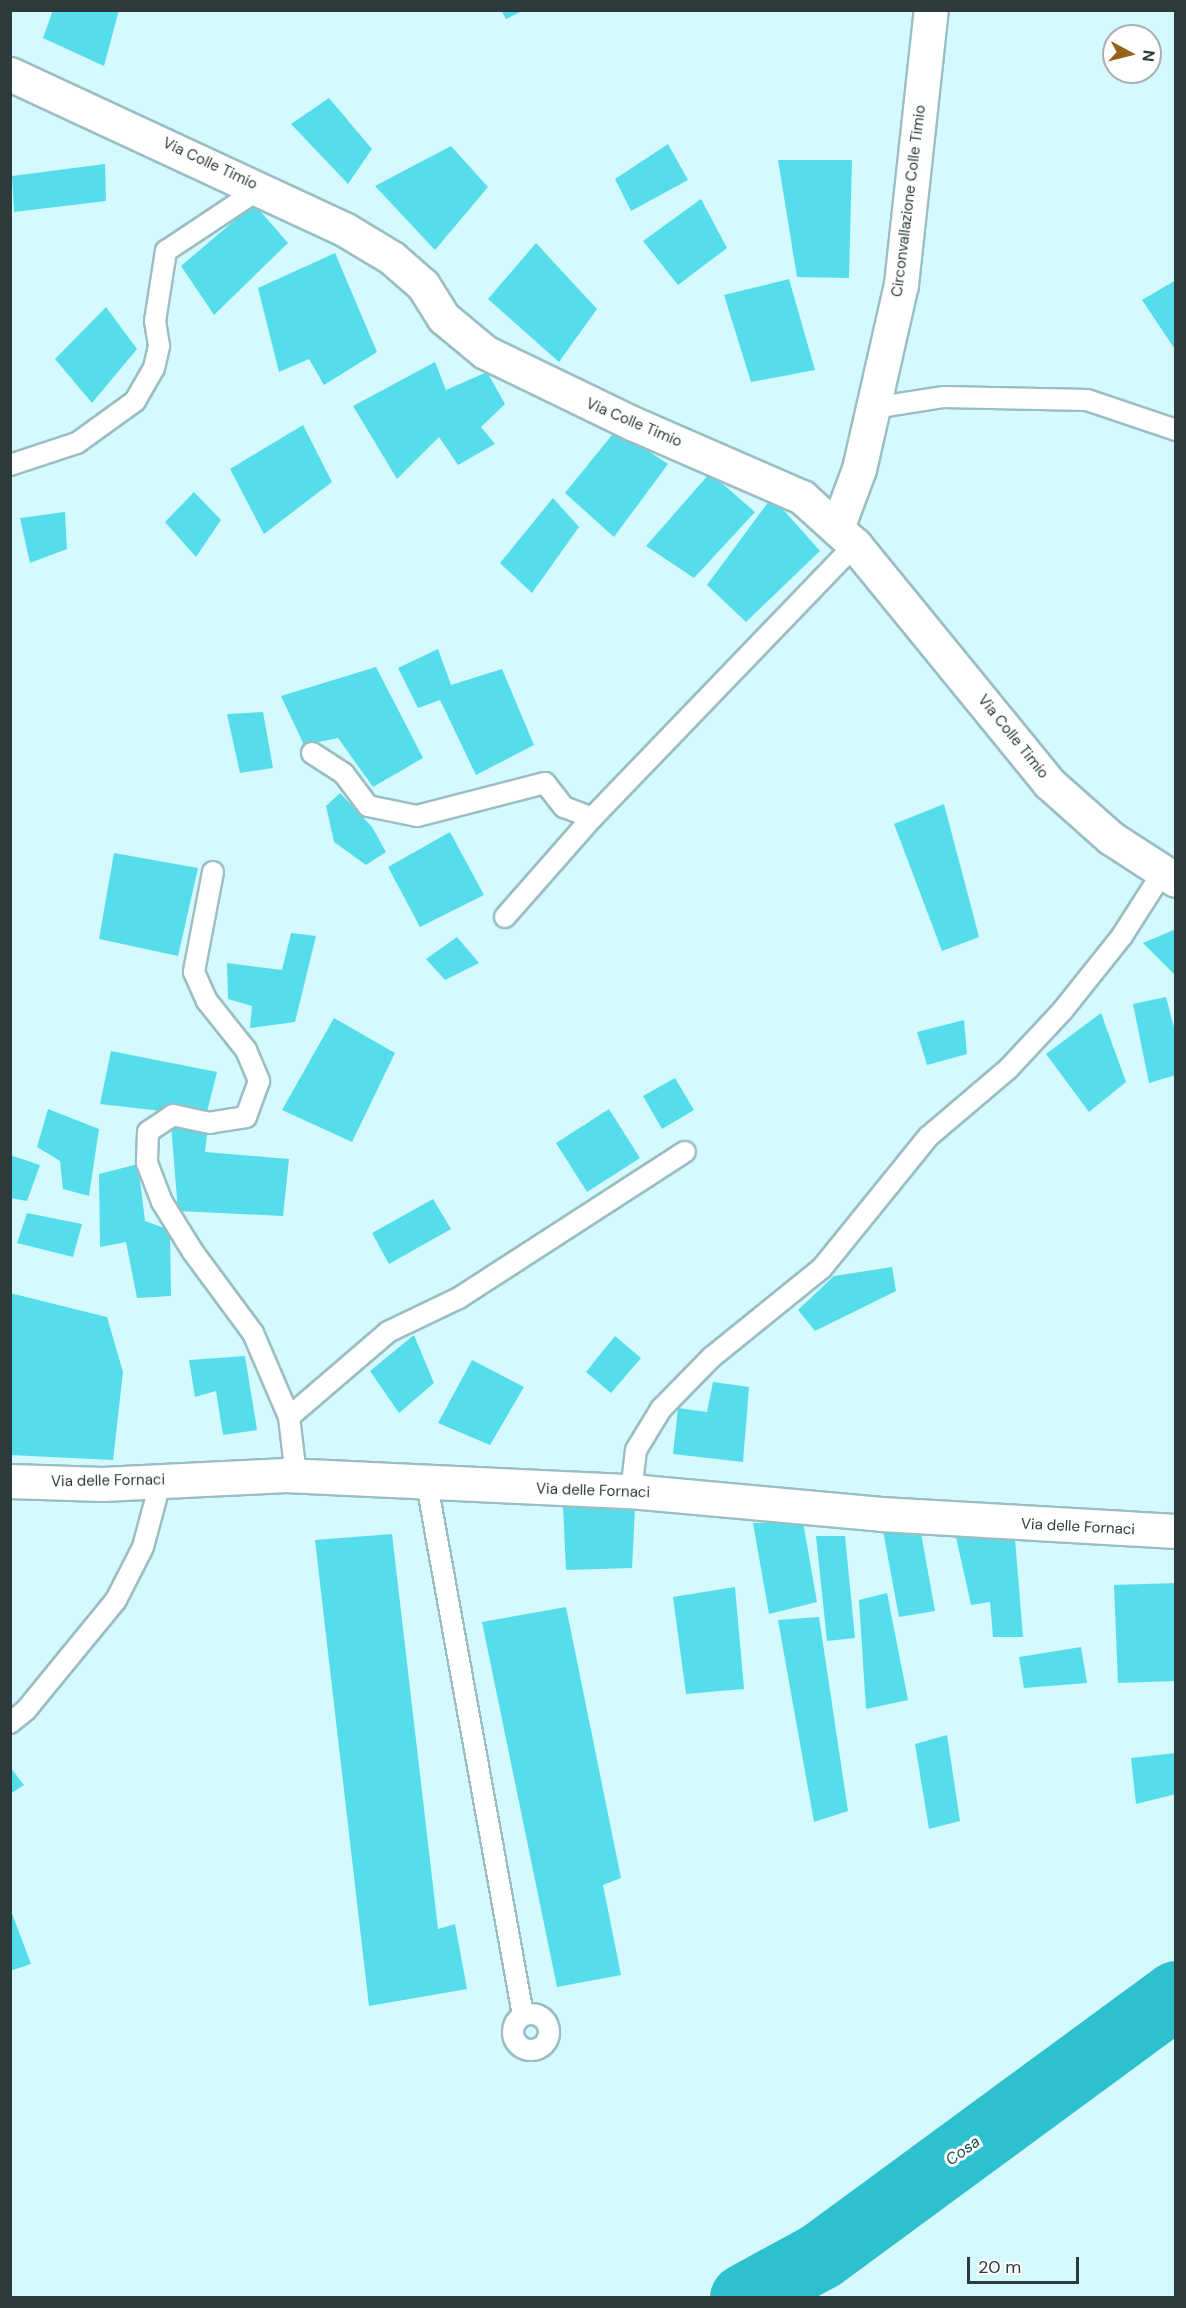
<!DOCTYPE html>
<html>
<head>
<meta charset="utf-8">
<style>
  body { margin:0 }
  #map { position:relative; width:1186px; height:2308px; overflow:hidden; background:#d4f9fe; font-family:"DM Sans",sans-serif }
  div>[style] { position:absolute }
  .river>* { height:68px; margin:-34px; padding:0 34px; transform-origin:34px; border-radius:34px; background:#2dc0ce }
  .building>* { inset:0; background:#55ddeb }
  .roads { filter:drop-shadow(2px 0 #9abec2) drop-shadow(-2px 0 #9abec2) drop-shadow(0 2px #9abec2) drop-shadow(0 -2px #9abec2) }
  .lane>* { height:20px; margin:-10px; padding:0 10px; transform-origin:10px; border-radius:10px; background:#fff }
  .lane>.ring { margin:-10px; padding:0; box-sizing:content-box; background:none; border:20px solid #fff; border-radius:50% }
  .street>* { height:33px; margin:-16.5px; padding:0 16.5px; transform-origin:16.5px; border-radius:16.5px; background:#fff }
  span { translate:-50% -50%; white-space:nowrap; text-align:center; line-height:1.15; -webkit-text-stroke:6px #fefffe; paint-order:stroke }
  .street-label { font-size:15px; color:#2c3a3c }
  .water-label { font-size:16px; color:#114d53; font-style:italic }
  .frame { position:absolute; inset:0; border:12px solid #2c3a3c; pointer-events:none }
  .north { position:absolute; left:1102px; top:24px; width:60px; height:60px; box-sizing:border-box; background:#fefffe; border:2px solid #aab0b0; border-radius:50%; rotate:97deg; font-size:16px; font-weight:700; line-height:24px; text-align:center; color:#2c3a3c }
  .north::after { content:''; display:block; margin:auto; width:21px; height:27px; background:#966118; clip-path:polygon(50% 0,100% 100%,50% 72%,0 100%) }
  .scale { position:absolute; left:967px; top:2257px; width:112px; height:27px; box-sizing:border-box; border:3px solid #2c3a3c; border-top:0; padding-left:8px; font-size:18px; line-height:21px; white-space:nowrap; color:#2c3a3c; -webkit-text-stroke:4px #fefffe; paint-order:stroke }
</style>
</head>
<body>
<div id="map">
  <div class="river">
    <div style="left:744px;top:2298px;width:88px;rotate:-28.6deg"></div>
    <div style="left:821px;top:2256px;width:441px;rotate:-36.3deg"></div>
  </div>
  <div class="building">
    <div style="clip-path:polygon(53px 10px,119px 10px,104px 66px,43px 38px)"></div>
    <div style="clip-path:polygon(501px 10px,524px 10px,506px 19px)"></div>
    <div style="clip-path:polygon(329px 98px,372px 149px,348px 184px,291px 124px)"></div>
    <div style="clip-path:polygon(668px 144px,688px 180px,631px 211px,615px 179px)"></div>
    <div style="clip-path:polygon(451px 146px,488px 187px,435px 250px,375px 186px)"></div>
    <div style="clip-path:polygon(778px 160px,852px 160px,849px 278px,797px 277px)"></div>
    <div style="clip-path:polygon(105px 164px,106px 201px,14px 212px,12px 176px)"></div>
    <div style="clip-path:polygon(701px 199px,727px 248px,678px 285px,643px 241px)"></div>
    <div style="clip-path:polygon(254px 204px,288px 243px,214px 315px,181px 266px)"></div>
    <div style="clip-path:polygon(536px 243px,597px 309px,559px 362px,488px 299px)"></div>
    <div style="clip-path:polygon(335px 253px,377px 352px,324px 385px,309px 359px,279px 372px,258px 288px)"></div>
    <div style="clip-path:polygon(789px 279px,815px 370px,751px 382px,724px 295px)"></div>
    <div style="clip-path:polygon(1176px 280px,1176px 351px,1142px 300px)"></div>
    <div style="clip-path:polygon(106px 307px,137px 349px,92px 403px,55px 359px)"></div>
    <div style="clip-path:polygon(435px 362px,446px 390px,487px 372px,505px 404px,481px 427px,495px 444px,458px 465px,439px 437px,397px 479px,353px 406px)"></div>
    <div style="clip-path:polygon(303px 425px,332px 482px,264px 534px,230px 469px)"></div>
    <div style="clip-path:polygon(616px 430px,668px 464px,614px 537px,565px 493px)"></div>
    <div style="clip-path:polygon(710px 473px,755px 512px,694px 578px,646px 546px)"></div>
    <div style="clip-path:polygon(194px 492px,221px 520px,196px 557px,165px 522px)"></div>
    <div style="clip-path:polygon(772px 497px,820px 551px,746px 622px,707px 585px)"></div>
    <div style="clip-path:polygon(553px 498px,579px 527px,532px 593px,500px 563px)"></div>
    <div style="clip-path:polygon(65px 512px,67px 549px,30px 563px,20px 518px)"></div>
    <div style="clip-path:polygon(438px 649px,451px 685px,502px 669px,534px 745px,476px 775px,440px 700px,418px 708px,398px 668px)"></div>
    <div style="clip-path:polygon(376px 667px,423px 758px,373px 787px,338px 738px,304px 745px,281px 696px)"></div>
    <div style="clip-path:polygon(263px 712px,273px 768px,240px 773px,227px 714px)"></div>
    <div style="clip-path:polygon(340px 793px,372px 827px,386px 852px,366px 865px,334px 842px,326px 806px)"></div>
    <div style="clip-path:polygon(944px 804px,979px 937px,942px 951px,894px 824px)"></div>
    <div style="clip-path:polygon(450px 832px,484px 895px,420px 927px,388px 867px)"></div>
    <div style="clip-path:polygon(114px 853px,198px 868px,178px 956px,99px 939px)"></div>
    <div style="clip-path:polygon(1176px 929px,1176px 976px,1143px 943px)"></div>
    <div style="clip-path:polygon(291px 933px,316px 936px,295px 1022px,250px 1028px,252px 1006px,228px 999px,227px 963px,282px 970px)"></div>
    <div style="clip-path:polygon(457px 937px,479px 963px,445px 980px,426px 959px)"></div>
    <div style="clip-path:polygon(1166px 997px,1176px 1035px,1176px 1075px,1149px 1083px,1133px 1004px)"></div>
    <div style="clip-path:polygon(1101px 1013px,1126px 1082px,1089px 1112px,1046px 1054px)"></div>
    <div style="clip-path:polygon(334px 1018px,395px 1053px,352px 1142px,282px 1110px)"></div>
    <div style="clip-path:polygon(964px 1020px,967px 1054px,927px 1065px,917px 1032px)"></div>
    <div style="clip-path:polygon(111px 1051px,217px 1072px,206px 1116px,100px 1104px)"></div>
    <div style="clip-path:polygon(675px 1078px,694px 1110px,662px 1129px,643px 1096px)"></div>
    <div style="clip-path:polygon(48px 1109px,99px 1129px,89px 1196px,63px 1189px,60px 1161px,37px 1147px)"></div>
    <div style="clip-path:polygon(609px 1109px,640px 1158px,587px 1192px,556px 1143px)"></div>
    <div style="clip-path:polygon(171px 1125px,207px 1134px,205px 1152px,289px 1159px,283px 1216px,178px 1211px)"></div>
    <div style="clip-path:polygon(10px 1155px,40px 1165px,27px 1201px,10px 1198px)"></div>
    <div style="clip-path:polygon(138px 1164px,145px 1221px,170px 1230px,171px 1296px,137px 1298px,126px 1242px,100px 1247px,99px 1174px)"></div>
    <div style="clip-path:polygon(433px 1199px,451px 1229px,389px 1264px,372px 1233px)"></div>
    <div style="clip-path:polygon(27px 1213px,82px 1224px,73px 1257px,17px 1243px)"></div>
    <div style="clip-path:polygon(892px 1267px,896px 1291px,815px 1331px,798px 1310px,834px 1276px)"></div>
    <div style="clip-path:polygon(10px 1293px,107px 1317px,123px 1372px,113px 1460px,10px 1455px)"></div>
    <div style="clip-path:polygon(414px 1335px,434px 1383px,399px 1413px,370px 1371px)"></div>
    <div style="clip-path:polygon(615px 1336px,641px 1358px,611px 1393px,586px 1372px)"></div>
    <div style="clip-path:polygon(245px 1356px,257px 1430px,223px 1435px,216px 1391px,195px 1397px,189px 1360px)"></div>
    <div style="clip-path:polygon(472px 1360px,524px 1387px,490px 1445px,438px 1423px)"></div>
    <div style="clip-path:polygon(713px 1382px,749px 1387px,743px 1462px,673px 1454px,678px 1408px,707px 1412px)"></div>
    <div style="clip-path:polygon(563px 1506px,635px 1508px,632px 1568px,566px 1570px)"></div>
    <div style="clip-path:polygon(803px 1522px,817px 1602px,769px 1614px,753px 1523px)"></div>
    <div style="clip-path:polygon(883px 1531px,921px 1533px,935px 1611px,899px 1617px)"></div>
    <div style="clip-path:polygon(392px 1534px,438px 1929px,455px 1924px,467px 1989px,369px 2006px,315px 1540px)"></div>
    <div style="clip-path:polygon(816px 1536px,845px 1536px,855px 1638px,827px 1641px)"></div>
    <div style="clip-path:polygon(956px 1537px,1015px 1539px,1023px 1637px,993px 1637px,990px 1602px,971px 1605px)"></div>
    <div style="clip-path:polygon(1176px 1583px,1176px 1681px,1118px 1683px,1114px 1585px)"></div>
    <div style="clip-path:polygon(735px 1587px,744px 1689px,686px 1694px,673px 1597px)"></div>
    <div style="clip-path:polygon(887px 1593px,908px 1700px,866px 1709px,859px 1600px)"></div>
    <div style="clip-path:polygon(566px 1607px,621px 1878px,603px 1885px,621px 1975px,557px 1987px,482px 1622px)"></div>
    <div style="clip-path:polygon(819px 1617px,848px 1811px,814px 1822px,778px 1620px)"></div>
    <div style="clip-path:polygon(1081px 1647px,1087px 1683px,1024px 1688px,1019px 1657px)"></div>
    <div style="clip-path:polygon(947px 1735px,960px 1821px,929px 1829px,915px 1744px)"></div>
    <div style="clip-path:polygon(1176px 1753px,1176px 1794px,1136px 1804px,1131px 1758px)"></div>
    <div style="clip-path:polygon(10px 1767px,24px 1785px,10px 1794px)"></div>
    <div style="clip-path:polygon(10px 1908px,31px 1964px,10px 1971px)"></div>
  </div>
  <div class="roads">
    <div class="lane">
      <div style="left:873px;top:408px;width:72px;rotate:-8.8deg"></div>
      <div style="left:944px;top:397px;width:143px;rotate:1.2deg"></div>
      <div style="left:1087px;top:400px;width:94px;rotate:18.6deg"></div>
      <div style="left:10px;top:465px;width:71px;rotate:-18.2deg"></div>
      <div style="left:77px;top:443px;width:72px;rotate:-35.9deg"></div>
      <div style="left:135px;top:401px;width:38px;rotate:-60deg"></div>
      <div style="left:154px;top:368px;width:23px;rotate:-77deg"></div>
      <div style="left:159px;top:346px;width:25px;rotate:-99deg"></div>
      <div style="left:155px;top:321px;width:71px;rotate:-81.1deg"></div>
      <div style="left:166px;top:251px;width:114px;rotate:-33.6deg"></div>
      <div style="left:312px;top:753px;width:38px;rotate:33deg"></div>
      <div style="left:344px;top:774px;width:40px;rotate:53deg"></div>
      <div style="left:368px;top:806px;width:50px;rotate:11.5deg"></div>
      <div style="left:417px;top:816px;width:132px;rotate:-14.5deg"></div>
      <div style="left:545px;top:783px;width:31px;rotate:52deg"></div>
      <div style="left:564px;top:807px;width:30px;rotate:21deg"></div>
      <div style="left:592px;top:818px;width:379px;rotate:-46.1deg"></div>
      <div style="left:213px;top:872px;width:102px;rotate:100.8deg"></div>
      <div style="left:194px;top:972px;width:32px;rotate:66deg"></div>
      <div style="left:207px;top:1001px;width:63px;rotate:51.5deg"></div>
      <div style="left:246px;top:1050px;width:34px;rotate:67deg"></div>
      <div style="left:259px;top:1081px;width:38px;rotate:110deg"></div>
      <div style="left:246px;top:1117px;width:36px;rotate:171deg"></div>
      <div style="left:210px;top:1123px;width:38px;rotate:-168deg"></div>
      <div style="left:173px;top:1115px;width:30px;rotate:146deg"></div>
      <div style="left:148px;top:1132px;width:31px;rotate:92deg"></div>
      <div style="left:147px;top:1163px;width:42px;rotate:69deg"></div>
      <div style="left:162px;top:1202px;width:59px;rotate:58.2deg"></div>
      <div style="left:193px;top:1252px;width:101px;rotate:53.5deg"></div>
      <div style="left:253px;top:1333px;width:91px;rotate:66.8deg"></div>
      <div style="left:289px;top:1417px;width:59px;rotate:83.2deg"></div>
      <div style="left:505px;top:917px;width:132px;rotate:-48.7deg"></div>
      <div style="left:289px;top:1417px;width:130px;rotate:-40.6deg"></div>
      <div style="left:388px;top:1332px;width:79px;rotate:-25.6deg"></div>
      <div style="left:459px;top:1298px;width:269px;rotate:-32.9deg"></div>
      <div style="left:427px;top:1484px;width:540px;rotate:79.75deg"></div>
      <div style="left:631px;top:1492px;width:42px;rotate:-83.2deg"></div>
      <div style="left:636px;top:1450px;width:48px;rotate:-58.6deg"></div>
      <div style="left:661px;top:1409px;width:73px;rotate:-45.6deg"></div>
      <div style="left:712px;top:1357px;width:141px;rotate:-39deg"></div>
      <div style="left:822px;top:1268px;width:169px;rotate:-51deg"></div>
      <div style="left:928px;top:1137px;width:106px;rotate:-40.4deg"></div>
      <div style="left:1009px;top:1068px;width:79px;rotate:-47deg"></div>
      <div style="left:1063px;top:1010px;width:95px;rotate:-51.4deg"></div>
      <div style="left:1122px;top:936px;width:76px;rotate:-57.4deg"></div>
      <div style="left:10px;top:1723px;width:21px;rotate:-39deg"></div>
      <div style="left:26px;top:1710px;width:142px;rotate:-50.7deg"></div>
      <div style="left:116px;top:1600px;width:59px;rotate:-63deg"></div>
      <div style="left:143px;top:1547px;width:69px;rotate:-75deg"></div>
      <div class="ring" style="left:513px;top:2014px;width:16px;height:16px"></div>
    </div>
    <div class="street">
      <div style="left:10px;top:74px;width:368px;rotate:24.9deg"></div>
      <div style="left:344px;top:229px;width:56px;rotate:31.1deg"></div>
      <div style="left:392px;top:258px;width:41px;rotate:41.1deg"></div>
      <div style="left:423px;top:285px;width:39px;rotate:58deg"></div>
      <div style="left:444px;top:318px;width:53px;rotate:39.7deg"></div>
      <div style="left:485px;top:352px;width:165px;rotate:25.8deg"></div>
      <div style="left:634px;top:424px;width:183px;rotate:23.5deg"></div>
      <div style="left:802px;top:497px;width:72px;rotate:42.2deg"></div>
      <div style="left:855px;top:545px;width:307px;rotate:50.8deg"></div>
      <div style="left:1049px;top:783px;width:83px;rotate:41.6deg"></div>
      <div style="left:1111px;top:838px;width:77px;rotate:32.9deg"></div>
      <div style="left:837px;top:528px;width:63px;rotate:-69.6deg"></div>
      <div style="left:859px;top:469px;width:190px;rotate:-77.2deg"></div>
      <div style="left:901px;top:284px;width:276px;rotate:-83.8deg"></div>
      <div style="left:10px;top:1481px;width:92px;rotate:1.9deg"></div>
      <div style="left:102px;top:1484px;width:184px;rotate:-2.8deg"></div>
      <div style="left:286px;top:1475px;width:355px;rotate:2.7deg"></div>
      <div style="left:641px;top:1492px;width:241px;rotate:5.2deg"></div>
      <div style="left:881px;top:1514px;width:295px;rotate:3.3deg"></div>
    </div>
  </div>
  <div class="street-label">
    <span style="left:210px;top:164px;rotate:25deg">Via Colle Timio</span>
    <span style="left:909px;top:201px;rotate:-83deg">Circonvallazione Colle Timio</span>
    <span style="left:634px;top:423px;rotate:23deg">Via Colle Timio</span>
    <span style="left:1013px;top:737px;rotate:51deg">Via Colle Timio</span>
    <span style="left:108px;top:1481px;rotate:-1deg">Via delle Fornaci</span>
    <span style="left:593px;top:1491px;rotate:2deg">Via delle Fornaci</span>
    <span style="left:1078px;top:1527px;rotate:3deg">Via delle Fornaci</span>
  </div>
  <div class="water-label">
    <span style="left:963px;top:2151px;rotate:-36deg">Cosa</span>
  </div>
  <div class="frame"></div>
  <div class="north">N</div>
  <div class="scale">20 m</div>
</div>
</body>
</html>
